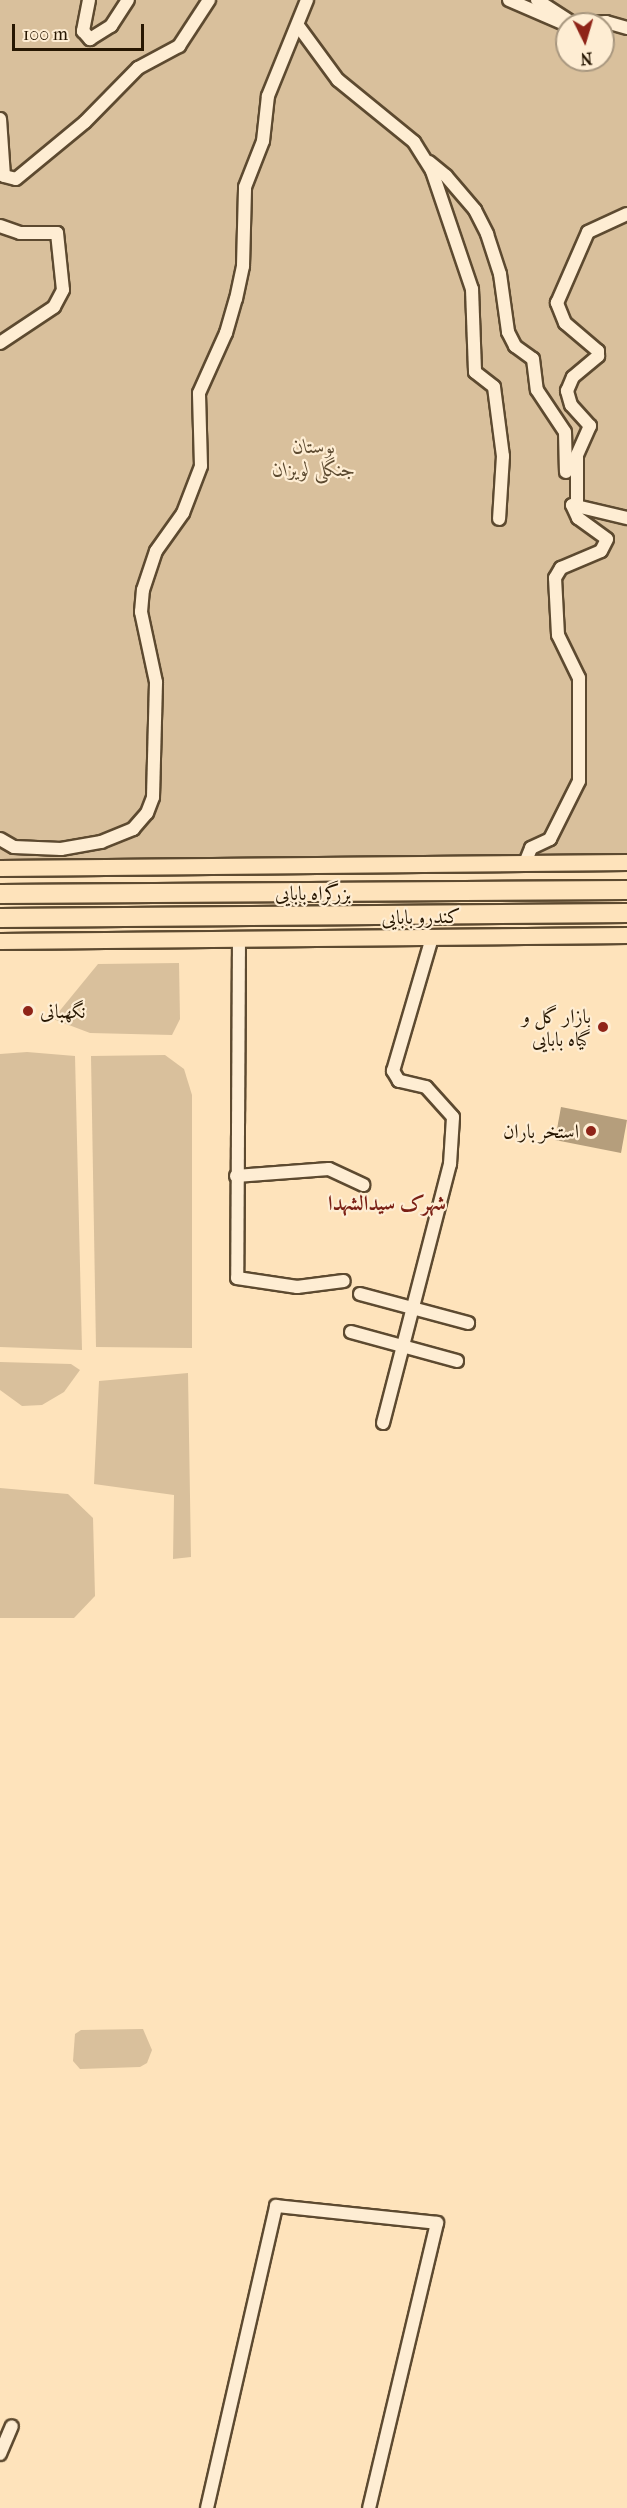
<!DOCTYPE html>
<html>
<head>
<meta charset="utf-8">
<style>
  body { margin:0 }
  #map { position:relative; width:627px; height:2508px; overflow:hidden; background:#fee3bb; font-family:"IM FELL French Canon",Amiri,serif }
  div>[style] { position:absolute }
  .green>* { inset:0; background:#d9c09c }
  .water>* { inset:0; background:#b59e7c }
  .roads { filter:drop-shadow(2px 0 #5d4a30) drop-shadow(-2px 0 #5d4a30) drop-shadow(0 2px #5d4a30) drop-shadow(0 -2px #5d4a30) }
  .minor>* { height:12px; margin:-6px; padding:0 6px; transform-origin:6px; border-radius:6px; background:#feedd3 }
  .major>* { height:15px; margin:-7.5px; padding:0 7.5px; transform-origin:7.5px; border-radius:7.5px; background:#fee3bb }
  .highway>* { height:18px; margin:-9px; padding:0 9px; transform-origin:9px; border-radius:9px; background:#fee3bb }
  .dots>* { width:16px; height:16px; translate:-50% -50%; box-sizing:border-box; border:3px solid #feedd3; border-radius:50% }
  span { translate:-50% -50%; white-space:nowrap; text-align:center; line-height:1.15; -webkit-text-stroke:4.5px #feedd3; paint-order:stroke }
  .park-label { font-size:20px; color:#5c4a30; font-style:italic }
  .street-label { font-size:20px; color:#271702 }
  .poi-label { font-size:20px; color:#271702 }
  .left { translate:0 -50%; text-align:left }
  .right { translate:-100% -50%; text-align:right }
  .neighbourhood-label { font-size:21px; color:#7a1f14; font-weight:700 }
  .north { position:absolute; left:555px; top:12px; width:60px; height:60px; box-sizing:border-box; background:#feedd3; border:2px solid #a8977f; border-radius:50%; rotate:175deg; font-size:16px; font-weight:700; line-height:24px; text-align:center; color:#271702 }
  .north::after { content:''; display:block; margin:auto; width:21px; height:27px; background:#8f2418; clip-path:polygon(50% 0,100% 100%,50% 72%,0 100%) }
  .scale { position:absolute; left:12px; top:24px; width:132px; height:27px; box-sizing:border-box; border:3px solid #271702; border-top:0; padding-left:8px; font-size:18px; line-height:21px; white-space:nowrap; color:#271702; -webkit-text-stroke:4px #feedd3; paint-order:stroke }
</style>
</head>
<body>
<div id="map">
  <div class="green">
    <div style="clip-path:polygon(evenodd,0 0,627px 0,627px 857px,0 860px,0 0,567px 24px,603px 24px,603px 60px,567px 60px,567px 24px)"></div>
    <div style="clip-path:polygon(179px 963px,180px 1019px,172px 1035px,90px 1033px,53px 1019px,98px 964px)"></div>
    <div style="clip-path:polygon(27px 1052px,75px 1056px,82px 1350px,0 1347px,0 1054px)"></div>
    <div style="clip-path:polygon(165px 1055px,184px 1069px,192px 1095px,192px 1348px,96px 1347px,91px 1056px)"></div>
    <div style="clip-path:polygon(0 1362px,71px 1364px,80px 1370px,64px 1392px,42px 1405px,22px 1406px,0 1390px)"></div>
    <div style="clip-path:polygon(188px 1373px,191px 1557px,173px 1559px,174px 1495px,94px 1484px,99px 1381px)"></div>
    <div style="clip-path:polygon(0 1488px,68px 1494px,93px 1518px,95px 1596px,74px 1618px,0 1618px)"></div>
    <div style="clip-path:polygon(143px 2029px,152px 2050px,147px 2063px,140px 2067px,80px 2069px,73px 2061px,75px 2034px,81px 2030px)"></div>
  </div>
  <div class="water">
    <div style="clip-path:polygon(561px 1107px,627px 1120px,621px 1153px,555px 1140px)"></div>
  </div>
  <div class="roads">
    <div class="minor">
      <div style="left:89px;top:0;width:32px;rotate:101deg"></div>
      <div style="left:83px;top:31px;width:11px;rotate:49deg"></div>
      <div style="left:90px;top:39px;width:25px;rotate:-32deg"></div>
      <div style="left:111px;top:26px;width:31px;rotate:-57deg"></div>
      <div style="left:509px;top:0;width:63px;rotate:23.3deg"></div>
      <div style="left:537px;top:0;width:40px;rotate:32.9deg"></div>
      <div style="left:577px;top:24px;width:29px;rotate:-4deg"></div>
      <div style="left:606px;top:22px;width:22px;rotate:16deg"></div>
      <div style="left:299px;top:27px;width:66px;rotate:53.7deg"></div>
      <div style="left:338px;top:80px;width:98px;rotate:39.2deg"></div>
      <div style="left:414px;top:142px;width:34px;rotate:58deg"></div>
      <div style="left:432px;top:171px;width:125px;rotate:71.3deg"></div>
      <div style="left:472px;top:289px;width:83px;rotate:87.9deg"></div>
      <div style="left:475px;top:372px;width:24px;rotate:38deg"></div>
      <div style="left:494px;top:387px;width:70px;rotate:82.6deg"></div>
      <div style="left:503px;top:456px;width:63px;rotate:93.6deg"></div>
      <div style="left:0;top:119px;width:57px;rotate:86deg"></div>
      <div style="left:4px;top:176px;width:12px;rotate:14deg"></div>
      <div style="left:16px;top:179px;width:89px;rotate:-39.6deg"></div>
      <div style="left:85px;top:122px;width:76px;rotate:-45.5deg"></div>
      <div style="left:138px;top:68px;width:47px;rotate:-28.2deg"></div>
      <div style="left:179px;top:46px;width:55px;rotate:-56.9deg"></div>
      <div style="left:429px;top:162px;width:22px;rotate:39deg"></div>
      <div style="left:446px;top:176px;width:45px;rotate:49.5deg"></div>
      <div style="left:475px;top:210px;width:27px;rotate:63deg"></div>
      <div style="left:487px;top:234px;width:42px;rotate:72deg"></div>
      <div style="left:500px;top:274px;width:59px;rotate:82.1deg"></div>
      <div style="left:508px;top:332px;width:16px;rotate:63deg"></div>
      <div style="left:515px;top:346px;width:22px;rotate:36deg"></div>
      <div style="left:533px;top:359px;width:31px;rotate:83deg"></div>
      <div style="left:537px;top:390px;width:50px;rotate:56.3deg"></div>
      <div style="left:565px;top:432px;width:40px;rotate:88.6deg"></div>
      <div style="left:0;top:226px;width:21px;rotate:19deg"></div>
      <div style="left:20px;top:233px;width:37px"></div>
      <div style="left:57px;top:233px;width:57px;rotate:84deg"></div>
      <div style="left:63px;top:290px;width:19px;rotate:118deg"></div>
      <div style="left:54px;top:307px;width:65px;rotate:146.3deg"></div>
      <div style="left:577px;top:504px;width:49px;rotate:-90deg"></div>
      <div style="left:577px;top:455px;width:32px;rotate:-66deg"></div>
      <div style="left:590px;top:426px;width:28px;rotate:-132deg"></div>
      <div style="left:571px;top:405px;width:15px;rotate:-106deg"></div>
      <div style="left:567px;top:391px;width:15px;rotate:-67deg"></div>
      <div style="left:573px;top:377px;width:33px;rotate:-40deg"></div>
      <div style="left:598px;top:356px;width:5px;rotate:-90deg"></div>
      <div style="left:598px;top:351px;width:43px;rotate:-139.7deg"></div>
      <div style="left:565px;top:323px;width:22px;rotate:-112deg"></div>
      <div style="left:557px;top:303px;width:77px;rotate:-66.4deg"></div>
      <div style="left:588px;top:232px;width:43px;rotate:-24.8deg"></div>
      <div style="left:0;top:839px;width:16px;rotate:30deg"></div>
      <div style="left:14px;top:847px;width:47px;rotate:2.4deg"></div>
      <div style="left:61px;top:849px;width:41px;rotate:-9.9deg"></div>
      <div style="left:101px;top:842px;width:35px;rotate:-22deg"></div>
      <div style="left:133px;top:829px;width:21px;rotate:-49deg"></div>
      <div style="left:147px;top:813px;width:17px;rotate:-69deg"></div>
      <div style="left:153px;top:797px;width:115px;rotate:-88.5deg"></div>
      <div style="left:156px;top:682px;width:72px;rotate:-102.1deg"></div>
      <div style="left:141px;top:612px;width:22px;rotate:-85deg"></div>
      <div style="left:143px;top:590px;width:41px;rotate:-71.6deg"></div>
      <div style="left:156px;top:551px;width:47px;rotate:-54.6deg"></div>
      <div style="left:183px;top:513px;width:50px;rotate:-69deg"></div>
      <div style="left:201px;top:466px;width:73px;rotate:-91.6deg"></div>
      <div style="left:199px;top:393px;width:66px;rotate:-65.8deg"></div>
      <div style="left:226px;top:333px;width:35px;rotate:-74deg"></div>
      <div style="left:236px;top:299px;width:34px;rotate:-78deg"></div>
      <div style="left:243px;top:266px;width:79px;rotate:-88.5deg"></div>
      <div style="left:245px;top:187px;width:49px;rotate:-68.6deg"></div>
      <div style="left:263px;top:141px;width:45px;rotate:-83.7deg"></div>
      <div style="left:268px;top:96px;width:104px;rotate:-67.9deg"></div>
      <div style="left:525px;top:863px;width:16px;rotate:-68deg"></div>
      <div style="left:531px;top:848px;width:21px;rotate:-25deg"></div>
      <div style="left:550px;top:839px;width:65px;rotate:-63.4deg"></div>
      <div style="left:579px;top:781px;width:103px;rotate:-90deg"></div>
      <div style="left:579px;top:678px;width:48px;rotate:-116deg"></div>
      <div style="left:558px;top:635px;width:57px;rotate:-93deg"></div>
      <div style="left:555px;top:578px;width:12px;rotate:-59deg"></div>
      <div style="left:561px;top:568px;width:43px;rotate:-23deg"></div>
      <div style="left:601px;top:551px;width:13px;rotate:-63deg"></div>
      <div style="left:607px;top:539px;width:36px;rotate:-144deg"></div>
      <div style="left:578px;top:518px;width:14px;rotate:-115deg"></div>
      <div style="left:572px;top:505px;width:57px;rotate:13.3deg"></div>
      <div style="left:239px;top:939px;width:339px;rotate:90.3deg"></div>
      <div style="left:237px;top:1278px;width:61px;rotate:8.5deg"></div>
      <div style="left:297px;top:1287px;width:47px;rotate:-7.3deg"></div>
      <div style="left:236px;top:1176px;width:93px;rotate:-4.3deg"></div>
      <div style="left:329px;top:1169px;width:38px;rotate:25deg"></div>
      <div style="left:360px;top:1294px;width:112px;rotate:15deg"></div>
      <div style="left:351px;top:1332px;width:110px;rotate:15.3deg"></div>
      <div style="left:383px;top:1423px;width:268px;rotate:-75.5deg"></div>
      <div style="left:450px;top:1164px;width:47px;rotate:-86.3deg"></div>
      <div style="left:453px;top:1117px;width:40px;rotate:-132deg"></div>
      <div style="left:426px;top:1087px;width:28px;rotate:-167deg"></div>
      <div style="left:399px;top:1081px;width:12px;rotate:-121deg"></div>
      <div style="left:393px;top:1071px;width:139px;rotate:-73.7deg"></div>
      <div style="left:0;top:2454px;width:30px;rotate:-67deg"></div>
      <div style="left:207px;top:2508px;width:310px;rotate:-77.1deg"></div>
      <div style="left:276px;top:2206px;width:162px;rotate:6deg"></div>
      <div style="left:437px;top:2223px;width:293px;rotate:103.4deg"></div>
    </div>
    <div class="major">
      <div style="left:0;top:868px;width:627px;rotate:-0.55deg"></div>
      <div style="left:0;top:941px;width:627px;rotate:-0.55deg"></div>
    </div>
    <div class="highway">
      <div style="left:0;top:894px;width:627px;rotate:-0.37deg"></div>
      <div style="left:0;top:918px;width:627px;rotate:-0.46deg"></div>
    </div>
  </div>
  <div class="dots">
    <div style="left:28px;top:1011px;background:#8f2418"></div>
    <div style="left:603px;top:1027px;background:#8f2418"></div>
    <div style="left:591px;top:1131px;background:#8f2418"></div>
  </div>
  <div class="park-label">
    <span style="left:314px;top:458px">بوستان<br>جنگلی لویزان</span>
  </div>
  <div class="street-label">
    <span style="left:313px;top:893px">بزرگراه بابایی</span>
    <span style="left:421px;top:917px;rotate:-1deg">کندرو بابایی</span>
  </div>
  <div class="poi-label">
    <span class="left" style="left:40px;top:1011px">نگهبانی</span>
    <span class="right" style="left:591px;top:1028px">بازار گل و<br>گیاه بابایی</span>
    <span class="right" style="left:579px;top:1131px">استخر باران</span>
  </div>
  <div class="neighbourhood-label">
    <span style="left:387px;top:1203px">شهرک سیدالشهدا</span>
  </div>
  <div class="north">N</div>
  <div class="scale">100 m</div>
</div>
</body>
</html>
